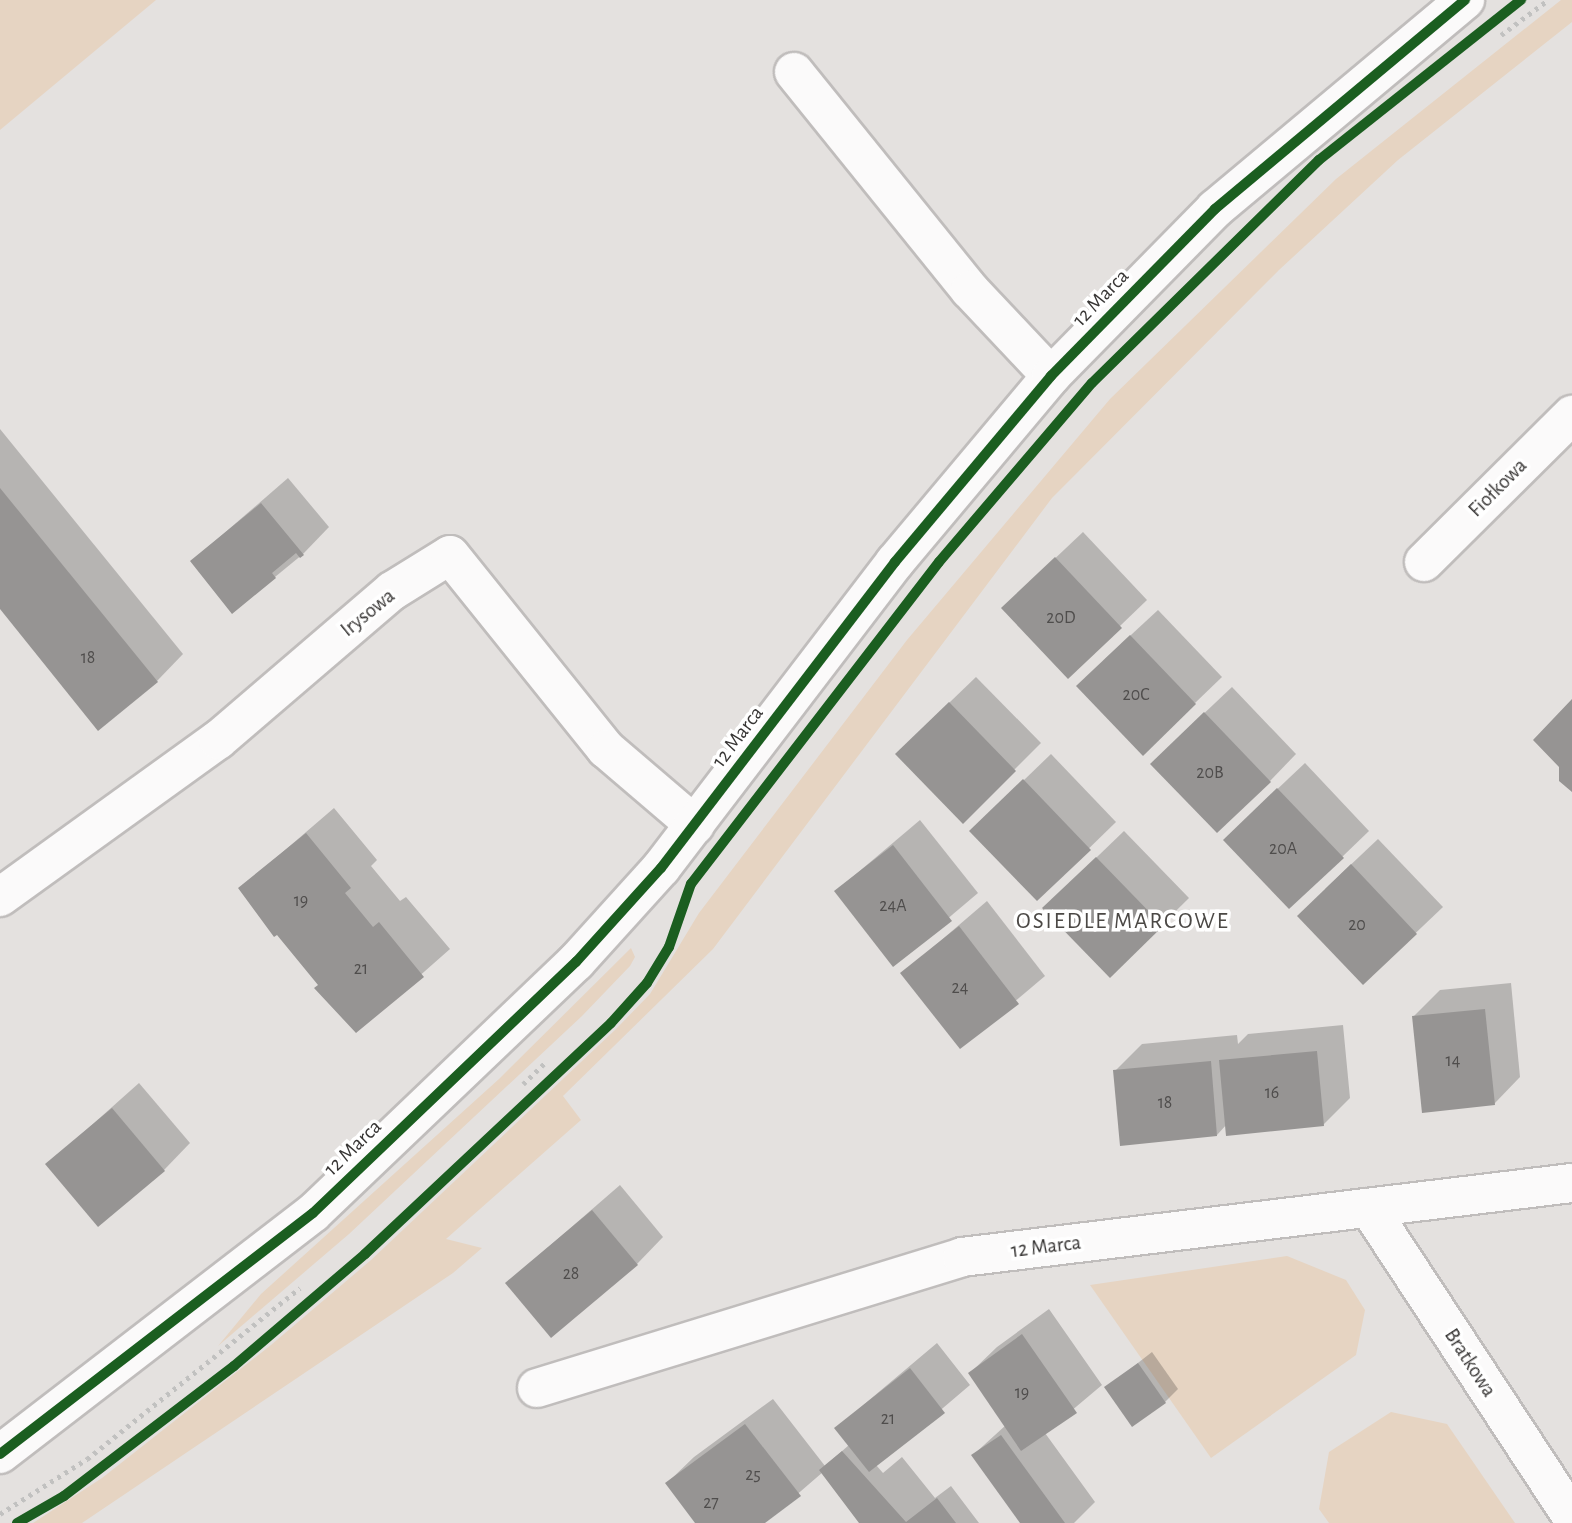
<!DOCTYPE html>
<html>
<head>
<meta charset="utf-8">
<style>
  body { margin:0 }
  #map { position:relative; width:1572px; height:1523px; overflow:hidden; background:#e4e1df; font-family:"Alegreya Sans",sans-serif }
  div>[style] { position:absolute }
  .green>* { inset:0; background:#e6d4c2 }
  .shadow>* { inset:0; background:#0003 }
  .building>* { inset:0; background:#969493 }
  .path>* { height:4.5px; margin-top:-2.25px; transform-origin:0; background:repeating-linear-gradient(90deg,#c1c1c0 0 3.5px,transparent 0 8.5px) }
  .roads { filter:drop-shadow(2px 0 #c0bdbc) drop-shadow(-2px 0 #c0bdbc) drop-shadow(0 2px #c0bdbc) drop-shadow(0 -2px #c0bdbc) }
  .minor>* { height:38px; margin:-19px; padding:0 19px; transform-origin:19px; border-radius:19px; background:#fbfafa }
  .cycleway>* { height:10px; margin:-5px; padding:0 5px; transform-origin:5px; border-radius:5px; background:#1b5e20 }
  span { translate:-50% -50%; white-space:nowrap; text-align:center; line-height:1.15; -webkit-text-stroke:7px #fff; paint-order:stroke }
  .number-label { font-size:18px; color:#4f4d4c }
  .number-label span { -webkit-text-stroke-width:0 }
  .street-label { font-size:21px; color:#373534 }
  .neighbourhood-label { font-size:23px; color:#4b4845; letter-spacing:2px }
</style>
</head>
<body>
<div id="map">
  <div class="green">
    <div style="clip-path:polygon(0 0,156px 0,0 130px)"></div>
    <div style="clip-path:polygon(1561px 0,1572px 0,1572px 22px,1398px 160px,1279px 270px,1052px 498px,713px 949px,563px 1096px,581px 1120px,446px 1239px,482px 1248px,453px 1273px,82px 1523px,33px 1523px,102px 1478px,271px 1345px,371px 1260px,616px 1029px,650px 994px,699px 913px,907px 640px,1110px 399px,1336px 179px)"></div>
    <div style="clip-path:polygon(631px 948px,635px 957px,630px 966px,582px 1016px,349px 1234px,218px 1346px,261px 1294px,499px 1079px)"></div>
    <div style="clip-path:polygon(1287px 1256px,1346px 1280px,1365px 1310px,1356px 1355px,1211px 1458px,1090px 1285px)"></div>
    <div style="clip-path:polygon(1391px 1412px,1447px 1424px,1515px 1523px,1329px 1523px,1319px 1509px,1329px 1452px)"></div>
  </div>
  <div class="shadow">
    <div style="clip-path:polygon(0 429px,183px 654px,157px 681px,0 607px)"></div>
    <div style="clip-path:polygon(288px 478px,329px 527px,303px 554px,275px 577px,192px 561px)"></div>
    <div style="clip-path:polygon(1083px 532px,1147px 600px,1068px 676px,1030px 582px)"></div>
    <div style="clip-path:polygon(1158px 610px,1222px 677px,1195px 703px,1105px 659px)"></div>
    <div style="clip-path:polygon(976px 677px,1041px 743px,963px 821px,924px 727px)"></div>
    <div style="clip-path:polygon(1232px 687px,1296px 754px,1270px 781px,1179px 737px)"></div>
    <div style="clip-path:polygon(1051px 754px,1116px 822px,1037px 899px,998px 805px)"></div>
    <div style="clip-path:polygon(1305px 763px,1369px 831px,1342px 857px,1252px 813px)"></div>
    <div style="clip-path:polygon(334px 808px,377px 860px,371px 866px,400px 901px,406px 897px,450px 949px,357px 1031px,241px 888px)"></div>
    <div style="clip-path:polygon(920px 820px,978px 893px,894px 964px,836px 891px)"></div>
    <div style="clip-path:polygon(1124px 831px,1189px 898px,1110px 976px,1071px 882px)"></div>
    <div style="clip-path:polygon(1378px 839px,1443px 907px,1363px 983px,1325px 889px)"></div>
    <div style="clip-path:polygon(987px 901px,1045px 976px,961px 1047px,903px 973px)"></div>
    <div style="clip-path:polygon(1511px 983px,1520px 1077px,1494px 1104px,1413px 1017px,1440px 990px)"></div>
    <div style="clip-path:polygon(1343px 1025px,1350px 1098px,1323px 1125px,1227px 1124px,1217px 1135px,1115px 1071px,1142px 1044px,1237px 1035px,1238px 1044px,1248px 1034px)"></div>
    <div style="clip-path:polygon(139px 1083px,190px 1143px,164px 1170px,48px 1164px)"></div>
    <div style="clip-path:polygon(620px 1185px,663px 1237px,637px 1264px,507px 1283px)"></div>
    <div style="clip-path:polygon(1049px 1309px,1102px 1385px,1045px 1433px,1095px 1502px,1074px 1523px,1022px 1523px,973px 1455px,1006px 1425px,970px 1373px,997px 1347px)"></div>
    <div style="clip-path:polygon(937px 1343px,970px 1385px,876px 1465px,883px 1473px,902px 1457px,935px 1498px,951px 1486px,979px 1523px,862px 1523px,823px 1472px,764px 1523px,697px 1523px,667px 1483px,694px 1457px,773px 1399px,825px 1466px,849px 1445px,836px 1428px)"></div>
    <div style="clip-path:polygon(1152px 1352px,1178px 1389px,1165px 1402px,1107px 1387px)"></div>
  </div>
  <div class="building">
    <div style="clip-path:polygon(0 488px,158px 682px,98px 731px,0 609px)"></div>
    <div style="clip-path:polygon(261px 503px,304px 555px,300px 558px,296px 553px,272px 573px,276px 578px,232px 614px,190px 561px)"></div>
    <div style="clip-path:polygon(1055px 557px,1122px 628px,1068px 679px,1001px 608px)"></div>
    <div style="clip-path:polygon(1130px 635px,1196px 704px,1143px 756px,1076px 686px)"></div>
    <div style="clip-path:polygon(1572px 699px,1572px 792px,1559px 781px,1559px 767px,1533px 740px)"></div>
    <div style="clip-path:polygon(949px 702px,1016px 771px,963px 824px,895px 754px)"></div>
    <div style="clip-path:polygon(1204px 712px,1271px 782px,1217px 833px,1150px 764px)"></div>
    <div style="clip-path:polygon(1023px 779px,1091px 850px,1037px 901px,969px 831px)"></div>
    <div style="clip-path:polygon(1277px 788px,1344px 858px,1289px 909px,1223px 840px)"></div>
    <div style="clip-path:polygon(306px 833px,351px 888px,345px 893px,373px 927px,379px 922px,424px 977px,356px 1033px,314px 988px,318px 985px,277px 935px,274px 937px,238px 888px)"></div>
    <div style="clip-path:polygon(893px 845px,952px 921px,893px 967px,834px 891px)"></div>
    <div style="clip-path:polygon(1096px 857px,1163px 926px,1110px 978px,1042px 908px)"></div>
    <div style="clip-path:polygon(1351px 864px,1417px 934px,1363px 985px,1297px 916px)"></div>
    <div style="clip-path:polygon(959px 926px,1019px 1004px,960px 1049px,900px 973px)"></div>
    <div style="clip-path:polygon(1485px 1009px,1495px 1105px,1422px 1113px,1412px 1016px)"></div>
    <div style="clip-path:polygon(1317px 1051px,1324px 1126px,1226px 1136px,1219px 1060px)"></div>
    <div style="clip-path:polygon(1211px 1061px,1217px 1136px,1120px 1146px,1113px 1070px)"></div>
    <div style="clip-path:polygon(112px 1108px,165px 1171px,98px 1227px,45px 1164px)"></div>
    <div style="clip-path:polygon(592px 1210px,638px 1265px,551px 1338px,505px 1283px)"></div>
    <div style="clip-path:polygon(1022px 1334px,1077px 1413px,1021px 1451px,968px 1373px)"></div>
    <div style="clip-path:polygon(1138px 1363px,1166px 1403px,1132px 1427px,1104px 1387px)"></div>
    <div style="clip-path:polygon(910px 1368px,945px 1413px,869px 1472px,834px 1428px)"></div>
    <div style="clip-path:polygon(745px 1424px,801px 1496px,765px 1523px,695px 1523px,665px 1483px)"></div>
    <div style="clip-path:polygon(1001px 1435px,1065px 1523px,1020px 1523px,971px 1455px)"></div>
    <div style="clip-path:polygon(842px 1451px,906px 1522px,937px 1498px,956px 1523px,859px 1523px,819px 1470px)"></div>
  </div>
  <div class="path">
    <div style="left:1501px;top:35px;width:59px;rotate:-36.7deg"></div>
    <div style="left:523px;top:1084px;width:33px;rotate:-44deg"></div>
    <div style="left:0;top:1514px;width:103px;rotate:-32.3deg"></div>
    <div style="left:87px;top:1459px;width:273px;rotate:-38.8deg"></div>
  </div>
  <div class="roads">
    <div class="minor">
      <div style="left:794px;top:72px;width:280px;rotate:51.1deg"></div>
      <div style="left:970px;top:290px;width:118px;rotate:46.7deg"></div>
      <div style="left:1424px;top:562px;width:209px;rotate:-44.8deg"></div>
      <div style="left:0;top:897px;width:269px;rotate:-35.8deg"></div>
      <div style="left:218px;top:740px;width:229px;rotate:-40.6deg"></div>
      <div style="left:392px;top:591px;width:68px;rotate:-31.8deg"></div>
      <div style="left:450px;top:555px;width:249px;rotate:51.2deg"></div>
      <div style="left:606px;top:749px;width:117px;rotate:40.5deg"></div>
      <div style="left:1369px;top:1208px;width:370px;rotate:56.7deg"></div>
      <div style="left:537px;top:1388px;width:445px;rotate:-17.1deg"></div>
      <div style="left:962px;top:1257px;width:614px;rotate:-6.92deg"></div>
      <div style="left:0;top:1454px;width:395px;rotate:-37.6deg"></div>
      <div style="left:313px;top:1213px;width:364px;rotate:-43.7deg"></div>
      <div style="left:576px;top:962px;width:127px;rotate:-47.9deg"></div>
      <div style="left:661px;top:868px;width:385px;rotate:-52.6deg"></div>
      <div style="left:895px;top:562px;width:243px;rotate:-50deg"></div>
      <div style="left:1051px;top:376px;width:234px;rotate:-45.5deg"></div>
      <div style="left:1215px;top:209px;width:326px;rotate:-39.9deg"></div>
    </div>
  </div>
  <div class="cycleway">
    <div style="left:0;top:1454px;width:395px;rotate:-37.6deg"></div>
    <div style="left:313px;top:1213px;width:364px;rotate:-43.7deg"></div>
    <div style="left:576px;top:962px;width:127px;rotate:-47.9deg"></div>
    <div style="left:661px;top:868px;width:385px;rotate:-52.6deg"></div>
    <div style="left:895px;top:562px;width:243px;rotate:-50deg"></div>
    <div style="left:1051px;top:376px;width:234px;rotate:-45.5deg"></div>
    <div style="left:1215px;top:209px;width:326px;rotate:-39.9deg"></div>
    <div style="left:17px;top:1523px;width:54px;rotate:-29.9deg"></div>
    <div style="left:64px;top:1496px;width:214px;rotate:-37.4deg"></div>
    <div style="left:234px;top:1366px;width:172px;rotate:-40.5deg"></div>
    <div style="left:365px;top:1254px;width:337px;rotate:-43.2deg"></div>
    <div style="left:611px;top:1023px;width:54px;rotate:-48deg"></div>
    <div style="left:647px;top:983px;width:42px;rotate:-58.6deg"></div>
    <div style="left:669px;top:947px;width:67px;rotate:-70.8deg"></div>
    <div style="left:691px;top:884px;width:406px;rotate:-52.4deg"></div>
    <div style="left:939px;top:562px;width:235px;rotate:-49.5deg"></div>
    <div style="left:1092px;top:383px;width:318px;rotate:-44.5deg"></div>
    <div style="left:1319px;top:160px;width:258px;rotate:-38.4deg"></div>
  </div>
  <div class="number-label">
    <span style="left:1061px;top:618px">20D</span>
    <span style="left:88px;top:658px">18</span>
    <span style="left:1136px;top:695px">20C</span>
    <span style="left:1210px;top:773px">20B</span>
    <span style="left:1283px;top:849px">20A</span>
    <span style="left:301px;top:901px">19</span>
    <span style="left:893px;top:906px">24A</span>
    <span style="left:1357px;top:925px">20</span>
    <span style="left:361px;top:969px">21</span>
    <span style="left:960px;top:988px">24</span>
    <span style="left:1453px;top:1061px">14</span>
    <span style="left:1272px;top:1093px">16</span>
    <span style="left:1165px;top:1103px">18</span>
    <span style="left:571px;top:1274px">28</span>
    <span style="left:1022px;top:1393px">19</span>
    <span style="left:888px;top:1419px">21</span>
    <span style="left:753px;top:1475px">25</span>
    <span style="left:711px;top:1503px">27</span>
  </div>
  <div class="street-label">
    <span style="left:1101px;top:298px;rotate:-46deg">12 Marca</span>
    <span style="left:1498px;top:488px;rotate:-45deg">Fiołkowa</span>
    <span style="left:368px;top:613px;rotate:-39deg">Irysowa</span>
    <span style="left:738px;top:737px;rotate:-53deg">12 Marca</span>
    <span style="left:353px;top:1148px;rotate:-44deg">12 Marca</span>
    <span style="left:1046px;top:1247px;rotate:-7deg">12 Marca</span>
    <span style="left:1470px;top:1363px;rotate:57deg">Bratkowa</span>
  </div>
  <div class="neighbourhood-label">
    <span style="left:1123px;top:922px">OSIEDLE MARCOWE</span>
  </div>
</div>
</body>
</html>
